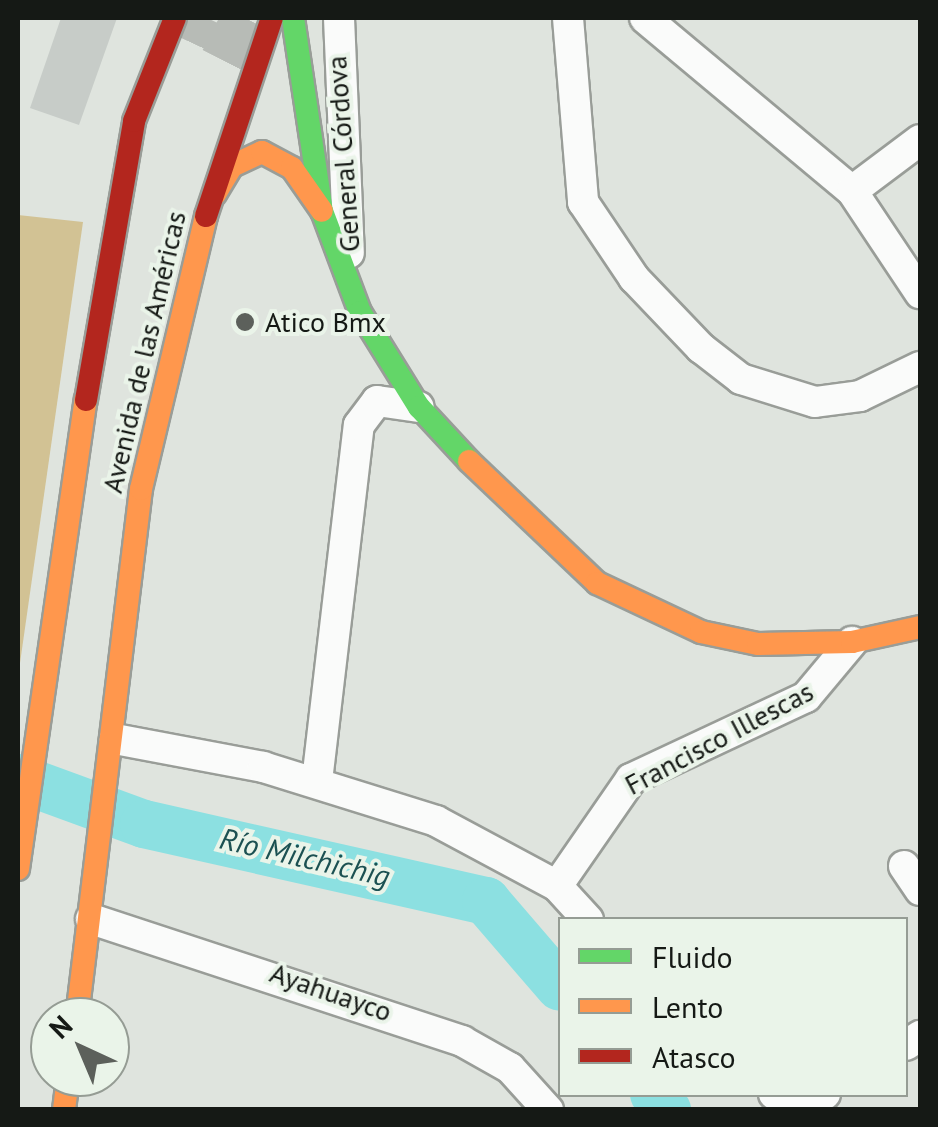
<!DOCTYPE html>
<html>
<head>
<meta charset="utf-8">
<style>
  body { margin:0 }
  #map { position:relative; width:938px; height:1127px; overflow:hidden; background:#dfe4de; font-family:"PT Sans",sans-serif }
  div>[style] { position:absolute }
  .forest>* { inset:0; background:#d2c294 }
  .river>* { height:48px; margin:-24px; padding:0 24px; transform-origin:24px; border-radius:24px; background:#8ce0e1 }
  .building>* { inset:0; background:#c7ccc8 }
  .primary-tunnel>* { height:48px; margin-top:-24px; transform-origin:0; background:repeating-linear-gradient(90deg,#b7bbb6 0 48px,transparent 0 72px) }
  .roads { filter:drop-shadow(2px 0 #999d98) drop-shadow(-2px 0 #999d98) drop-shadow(0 2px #999d98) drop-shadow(0 -2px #999d98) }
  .street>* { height:30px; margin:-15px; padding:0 15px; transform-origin:15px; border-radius:15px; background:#fafbfa }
  .fast>* { height:22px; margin:-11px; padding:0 11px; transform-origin:11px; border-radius:11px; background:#63d668 }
  .slow>* { height:22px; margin:-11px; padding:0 11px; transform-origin:11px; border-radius:11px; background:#ff974d }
  .jam>* { height:22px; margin:-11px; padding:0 11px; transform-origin:11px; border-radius:11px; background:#b3261e }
  .dots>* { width:28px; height:28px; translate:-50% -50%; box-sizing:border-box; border:5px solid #eaf4e9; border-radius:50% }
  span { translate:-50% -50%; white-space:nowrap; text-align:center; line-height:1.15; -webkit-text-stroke:8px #eaf4e9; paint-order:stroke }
  .street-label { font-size:28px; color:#151915 }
  .poi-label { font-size:28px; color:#151915 }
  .left { translate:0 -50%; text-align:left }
  .water-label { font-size:30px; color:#1c5152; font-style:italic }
  .frame { position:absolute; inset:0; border:20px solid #151915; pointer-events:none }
  .legend { position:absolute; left:558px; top:917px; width:350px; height:180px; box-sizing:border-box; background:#eaf4e9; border:2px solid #959c94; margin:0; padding:12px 18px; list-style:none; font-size:30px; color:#151915 }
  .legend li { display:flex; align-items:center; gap:20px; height:50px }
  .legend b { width:50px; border:2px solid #959c94 }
  .north { position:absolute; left:30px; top:997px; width:100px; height:100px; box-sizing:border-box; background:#eaf4e9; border:2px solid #959c94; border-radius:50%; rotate:316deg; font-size:28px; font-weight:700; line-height:40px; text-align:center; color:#151915 }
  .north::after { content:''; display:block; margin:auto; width:35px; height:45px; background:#5c605b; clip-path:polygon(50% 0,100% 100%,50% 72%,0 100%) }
</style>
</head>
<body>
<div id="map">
  <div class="forest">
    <div style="clip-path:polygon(18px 215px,83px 222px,18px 677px)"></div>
  </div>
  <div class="river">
    <div style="left:18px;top:778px;width:134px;rotate:20.1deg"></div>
    <div style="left:144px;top:824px;width:351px;rotate:12.7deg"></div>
    <div style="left:486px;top:901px;width:113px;rotate:49.3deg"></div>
    <div style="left:654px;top:1094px;width:21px;rotate:51deg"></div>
  </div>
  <div class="building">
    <div style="clip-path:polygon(61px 18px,117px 18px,79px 125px,30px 108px)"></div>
  </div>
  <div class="primary-tunnel">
    <div style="left:194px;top:44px;width:29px;rotate:-65deg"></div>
    <div style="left:224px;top:61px;width:48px;rotate:-62.9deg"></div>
  </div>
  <div class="roads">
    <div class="street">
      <div style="left:339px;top:18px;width:235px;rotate:87.6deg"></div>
      <div style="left:568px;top:18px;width:185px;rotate:85.3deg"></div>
      <div style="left:583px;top:202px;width:92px;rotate:56.1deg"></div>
      <div style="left:634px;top:278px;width:97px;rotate:46.3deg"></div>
      <div style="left:701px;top:348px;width:51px;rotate:37.8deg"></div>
      <div style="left:741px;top:379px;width:77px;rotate:17.3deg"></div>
      <div style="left:815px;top:402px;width:45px;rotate:-7.6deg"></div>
      <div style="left:860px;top:396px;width:67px;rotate:-25.8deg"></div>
      <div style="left:645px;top:18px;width:270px;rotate:39.9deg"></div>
      <div style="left:852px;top:191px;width:123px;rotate:56.3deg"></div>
      <div style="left:852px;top:191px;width:85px;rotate:-36.9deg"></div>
      <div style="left:115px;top:739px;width:151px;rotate:10.7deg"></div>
      <div style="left:263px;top:767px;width:181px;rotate:17.3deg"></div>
      <div style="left:436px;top:821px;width:137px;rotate:28.2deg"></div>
      <div style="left:557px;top:886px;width:46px;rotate:47.6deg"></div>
      <div style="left:317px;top:781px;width:358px;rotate:-83.3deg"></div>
      <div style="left:359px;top:425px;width:30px;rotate:-53deg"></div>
      <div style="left:377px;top:401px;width:42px;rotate:8.1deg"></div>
      <div style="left:904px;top:866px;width:29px;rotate:56deg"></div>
      <div style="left:557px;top:886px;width:130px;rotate:-55.3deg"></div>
      <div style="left:631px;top:779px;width:193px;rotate:-25.1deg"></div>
      <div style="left:806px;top:697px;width:72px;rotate:-50.1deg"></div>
      <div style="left:91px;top:919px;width:391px;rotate:18.2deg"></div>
      <div style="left:462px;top:1041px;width:55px;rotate:29.4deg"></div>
      <div style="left:510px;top:1068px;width:57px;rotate:47.9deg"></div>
      <div style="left:906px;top:1045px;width:17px;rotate:-33deg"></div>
      <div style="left:774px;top:1094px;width:51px"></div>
    </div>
    <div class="fast">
      <div style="left:293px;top:18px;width:195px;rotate:81.5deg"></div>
      <div style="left:322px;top:211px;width:108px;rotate:69.4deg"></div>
      <div style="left:360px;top:312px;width:112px;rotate:58.2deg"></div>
      <div style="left:419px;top:407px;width:74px;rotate:47.2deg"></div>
    </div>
    <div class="slow">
      <div style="left:215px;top:194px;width:33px;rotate:-59deg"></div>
      <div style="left:232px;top:166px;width:33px;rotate:-25deg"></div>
      <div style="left:262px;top:152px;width:34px;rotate:28deg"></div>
      <div style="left:292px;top:168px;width:52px;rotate:55.1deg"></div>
      <div style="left:469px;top:461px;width:177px;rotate:43.6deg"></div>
      <div style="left:597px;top:583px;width:115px;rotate:25.2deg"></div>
      <div style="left:701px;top:632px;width:58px;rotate:11.9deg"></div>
      <div style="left:758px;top:644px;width:94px;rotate:-1.2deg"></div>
      <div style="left:852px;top:642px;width:70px;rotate:-12.4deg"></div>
      <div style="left:18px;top:869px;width:474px;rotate:-81.8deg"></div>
      <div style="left:77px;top:1017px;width:532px;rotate:-83.09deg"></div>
      <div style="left:141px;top:489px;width:281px;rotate:-76.6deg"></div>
      <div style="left:64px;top:1110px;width:33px;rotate:-83deg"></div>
    </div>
    <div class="jam">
      <div style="left:206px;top:216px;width:209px;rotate:-71.6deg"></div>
      <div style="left:86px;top:400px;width:283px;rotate:-80.2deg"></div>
      <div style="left:134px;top:121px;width:111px;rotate:-68.3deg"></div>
    </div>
  </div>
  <div class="dots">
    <div style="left:245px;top:322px;background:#5c605b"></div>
  </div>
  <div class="street-label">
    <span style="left:343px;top:154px;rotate:-94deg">General Córdova</span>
    <span style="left:144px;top:352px;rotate:-77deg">Avenida de las Américas</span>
    <span style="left:719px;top:738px;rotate:-28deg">Francisco Illescas</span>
    <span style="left:331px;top:992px;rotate:19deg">Ayahuayco</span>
  </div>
  <div class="poi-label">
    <span class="left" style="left:265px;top:322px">Atico Bmx</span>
  </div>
  <div class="water-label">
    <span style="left:305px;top:857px;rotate:13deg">Río Milchichig</span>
  </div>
  <div class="frame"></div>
  <ul class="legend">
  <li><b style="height:12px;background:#63d668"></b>Fluido</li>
  <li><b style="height:12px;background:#ff974d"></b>Lento</li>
  <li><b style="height:12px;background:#b3261e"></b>Atasco</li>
  </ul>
  <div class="north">N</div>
</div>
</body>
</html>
